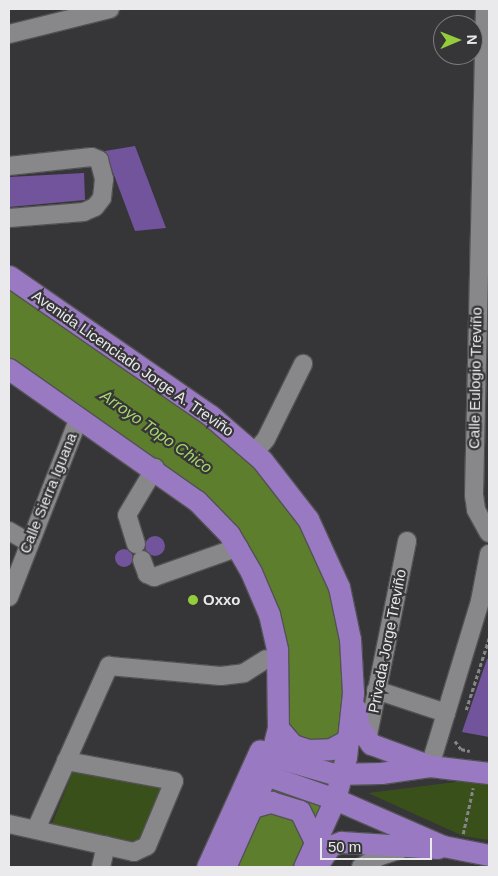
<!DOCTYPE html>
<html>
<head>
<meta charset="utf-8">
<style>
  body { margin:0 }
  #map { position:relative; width:498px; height:876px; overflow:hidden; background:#363538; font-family:Helvetica,sans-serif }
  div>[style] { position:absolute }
  .green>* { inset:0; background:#3a501a }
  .water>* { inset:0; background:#5d7e2d }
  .building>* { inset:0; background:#72549d }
  .round { border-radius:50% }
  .path>* { height:2.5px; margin-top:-1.25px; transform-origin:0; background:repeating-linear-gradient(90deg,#868588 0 4px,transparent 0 6.5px) }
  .roads { filter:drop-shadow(1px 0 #535254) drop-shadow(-1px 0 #535254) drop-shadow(0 1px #535254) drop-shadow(0 -1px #535254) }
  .minor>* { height:18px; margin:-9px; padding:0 9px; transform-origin:9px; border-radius:9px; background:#88878a }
  .major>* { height:21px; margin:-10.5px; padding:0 10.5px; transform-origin:10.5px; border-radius:10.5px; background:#997ac2 }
  .dots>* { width:14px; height:14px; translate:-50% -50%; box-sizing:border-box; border:2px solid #363538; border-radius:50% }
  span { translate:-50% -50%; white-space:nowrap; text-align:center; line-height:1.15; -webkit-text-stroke:4.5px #363538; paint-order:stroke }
  .street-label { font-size:15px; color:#eae9eb }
  .poi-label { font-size:15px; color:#eae9eb; font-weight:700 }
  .left { translate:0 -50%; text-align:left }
  .water-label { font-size:16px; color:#a7d56a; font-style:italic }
  .frame { position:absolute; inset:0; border:10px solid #eae9eb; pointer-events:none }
  .north { position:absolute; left:433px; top:15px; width:50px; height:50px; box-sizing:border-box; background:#363538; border:1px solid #7e7d80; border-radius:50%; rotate:89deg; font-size:14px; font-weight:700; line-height:20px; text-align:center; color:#eae9eb }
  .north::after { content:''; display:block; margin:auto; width:18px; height:22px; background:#95cc3b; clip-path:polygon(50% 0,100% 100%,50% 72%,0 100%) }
  .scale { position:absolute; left:320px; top:838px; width:112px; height:22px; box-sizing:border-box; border:2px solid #eae9eb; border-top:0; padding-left:6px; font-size:15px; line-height:18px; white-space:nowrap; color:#eae9eb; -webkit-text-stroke:4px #363538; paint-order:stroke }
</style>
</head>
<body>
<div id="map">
  <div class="green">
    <div style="clip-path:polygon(73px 771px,169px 789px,145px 845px,52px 824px)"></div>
    <div style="clip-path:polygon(464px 781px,489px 784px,489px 840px,463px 836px,368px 793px)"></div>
  </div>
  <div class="water">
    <div style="clip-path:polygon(9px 276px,254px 453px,339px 587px,349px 739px,304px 867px,225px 867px,272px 756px,277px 650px,221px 524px,9px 369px)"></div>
  </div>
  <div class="building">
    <div style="clip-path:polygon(135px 146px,166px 228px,135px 231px,105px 151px)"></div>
    <div style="clip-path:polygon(84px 173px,85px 200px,9px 207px,9px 177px)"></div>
    <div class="round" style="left:145px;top:536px;width:20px;height:20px"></div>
    <div class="round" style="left:115px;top:549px;width:18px;height:18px"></div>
    <div style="clip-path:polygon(487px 659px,489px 659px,489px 737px,462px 732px)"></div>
  </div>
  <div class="path">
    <div style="left:466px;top:710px;width:76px;rotate:-72.3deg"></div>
    <div style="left:455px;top:741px;width:10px;rotate:53deg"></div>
    <div style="left:461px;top:749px;width:9px;rotate:13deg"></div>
    <div style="left:463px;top:834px;width:47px;rotate:-77.7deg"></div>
  </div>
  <div class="roads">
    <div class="minor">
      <div style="left:485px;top:9px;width:486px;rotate:91.3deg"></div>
      <div style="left:474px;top:495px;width:15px;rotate:82deg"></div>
      <div style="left:476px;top:510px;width:26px;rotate:61deg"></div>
      <div style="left:9px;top:34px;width:104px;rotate:-13.9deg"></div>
      <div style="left:9px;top:166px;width:83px;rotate:-6.2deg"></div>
      <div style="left:92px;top:157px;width:8px;rotate:23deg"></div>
      <div style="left:99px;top:160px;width:20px;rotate:75deg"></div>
      <div style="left:104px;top:179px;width:19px;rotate:96deg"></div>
      <div style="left:102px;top:198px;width:11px;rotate:128deg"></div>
      <div style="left:95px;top:207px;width:12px;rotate:156deg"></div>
      <div style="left:84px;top:212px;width:75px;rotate:175.4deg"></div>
      <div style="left:254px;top:453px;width:18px;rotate:-49deg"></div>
      <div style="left:266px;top:439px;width:84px;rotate:-63.7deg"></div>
      <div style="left:9px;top:531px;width:22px;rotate:30deg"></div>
      <div style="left:136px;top:544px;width:30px;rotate:-107deg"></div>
      <div style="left:127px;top:515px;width:55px;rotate:-59.2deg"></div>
      <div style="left:142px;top:560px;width:15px;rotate:70deg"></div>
      <div style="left:147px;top:574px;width:8px;rotate:23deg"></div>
      <div style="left:154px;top:577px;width:90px;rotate:-19.4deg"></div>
      <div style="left:9px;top:597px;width:193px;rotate:-68.7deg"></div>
      <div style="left:376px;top:690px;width:74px;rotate:18.2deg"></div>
      <div style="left:367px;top:740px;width:203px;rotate:-78.6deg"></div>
      <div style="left:430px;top:766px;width:172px;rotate:-73.1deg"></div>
      <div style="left:480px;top:601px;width:48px;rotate:-79.2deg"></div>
      <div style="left:9px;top:824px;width:128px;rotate:12.6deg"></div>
      <div style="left:134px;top:852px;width:14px;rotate:-25deg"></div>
      <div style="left:147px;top:846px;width:70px;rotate:-67.4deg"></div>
      <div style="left:174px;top:781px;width:110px;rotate:-169.5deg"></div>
      <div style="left:36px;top:829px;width:179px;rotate:-65.9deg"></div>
      <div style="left:109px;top:666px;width:112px;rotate:5.1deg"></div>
      <div style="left:221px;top:676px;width:23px;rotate:-7deg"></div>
      <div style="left:244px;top:673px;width:26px;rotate:-32deg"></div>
      <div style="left:101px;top:867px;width:22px;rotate:-77deg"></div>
      <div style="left:361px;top:867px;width:20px;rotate:-30deg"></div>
      <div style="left:378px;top:857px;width:28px;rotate:-19deg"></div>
    </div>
    <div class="major">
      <div style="left:9px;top:276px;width:244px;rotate:34.7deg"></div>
      <div style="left:210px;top:415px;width:69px;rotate:40.9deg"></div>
      <div style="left:262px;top:460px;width:75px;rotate:52.1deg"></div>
      <div style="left:308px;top:519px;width:75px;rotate:65.5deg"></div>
      <div style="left:339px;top:587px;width:53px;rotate:78.1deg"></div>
      <div style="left:350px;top:639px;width:54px;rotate:86.8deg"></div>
      <div style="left:353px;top:693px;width:64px;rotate:96.2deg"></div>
      <div style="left:346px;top:757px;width:43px;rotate:104.7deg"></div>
      <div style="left:335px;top:799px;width:75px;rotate:114.5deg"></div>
      <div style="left:9px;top:369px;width:230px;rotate:35.1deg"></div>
      <div style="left:197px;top:501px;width:46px;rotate:45.9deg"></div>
      <div style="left:229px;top:534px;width:44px;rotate:59.9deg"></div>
      <div style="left:251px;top:572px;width:46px;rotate:66.8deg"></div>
      <div style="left:269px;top:614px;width:37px;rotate:77deg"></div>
      <div style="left:277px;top:650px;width:78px;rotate:89.3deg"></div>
      <div style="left:278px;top:728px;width:49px;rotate:104.3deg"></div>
      <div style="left:266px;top:775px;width:101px;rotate:114deg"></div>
      <div style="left:356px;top:709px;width:18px;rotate:81deg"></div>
      <div style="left:359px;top:727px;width:21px;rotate:55deg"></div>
      <div style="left:371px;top:744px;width:63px;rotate:20.4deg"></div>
      <div style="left:278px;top:728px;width:23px;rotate:49deg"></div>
      <div style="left:293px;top:745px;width:16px;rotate:18deg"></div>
      <div style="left:308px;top:750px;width:23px;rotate:-2deg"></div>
      <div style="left:331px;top:749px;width:21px;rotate:-29deg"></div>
      <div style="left:272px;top:756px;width:65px;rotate:16.2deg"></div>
      <div style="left:334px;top:774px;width:47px;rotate:-1.2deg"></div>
      <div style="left:381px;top:773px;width:49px;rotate:-8.1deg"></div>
      <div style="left:430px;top:766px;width:59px;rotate:6.8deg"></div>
      <div style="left:266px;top:775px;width:73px;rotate:19.2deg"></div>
      <div style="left:335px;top:799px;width:118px;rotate:23.5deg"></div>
      <div style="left:443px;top:846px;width:47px;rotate:11.1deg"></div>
      <div style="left:253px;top:807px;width:19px;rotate:-16deg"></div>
      <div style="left:271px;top:802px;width:30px;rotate:17deg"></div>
      <div style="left:300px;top:811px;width:34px;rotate:64deg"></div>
      <div style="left:207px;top:867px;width:128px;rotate:-65.6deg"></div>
      <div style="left:316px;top:867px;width:25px;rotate:-56deg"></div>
      <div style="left:330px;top:846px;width:12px;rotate:-20deg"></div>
      <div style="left:341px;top:842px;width:97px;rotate:3.5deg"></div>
    </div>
  </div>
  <div class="dots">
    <div style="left:193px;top:600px;background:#95cc3b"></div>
  </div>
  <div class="street-label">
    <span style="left:133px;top:363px;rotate:35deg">Avenida Licenciado Jorge A. Treviño</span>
    <span style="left:475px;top:378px;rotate:-89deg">Calle Eulogio Treviño</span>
    <span style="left:48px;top:493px;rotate:-68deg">Calle Sierra Iguana</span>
    <span style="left:387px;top:641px;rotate:-79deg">Privada Jorge Treviño</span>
  </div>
  <div class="poi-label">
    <span class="left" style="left:203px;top:600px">Oxxo</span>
  </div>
  <div class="water-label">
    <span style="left:156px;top:432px;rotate:35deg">Arroyo Topo Chico</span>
  </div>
  <div class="frame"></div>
  <div class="north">N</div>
  <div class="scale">50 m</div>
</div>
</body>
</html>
